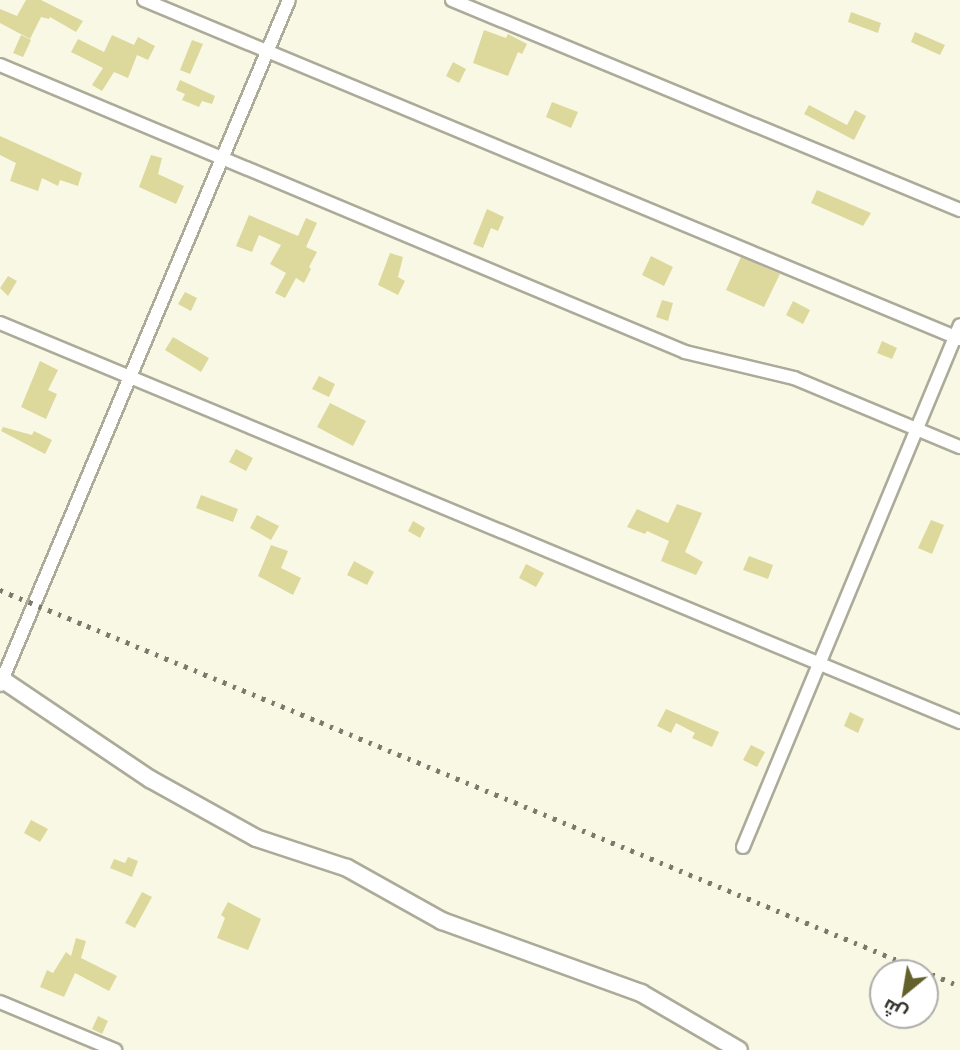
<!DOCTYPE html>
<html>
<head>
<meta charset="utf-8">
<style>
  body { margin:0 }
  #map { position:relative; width:960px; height:1050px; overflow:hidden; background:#f9f8e4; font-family:"Archivo Narrow",Cairo,sans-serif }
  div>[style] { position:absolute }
  .building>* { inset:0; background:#ddd99d }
  .roads { filter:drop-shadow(2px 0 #acab99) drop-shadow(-2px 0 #acab99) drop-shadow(0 2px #acab99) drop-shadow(0 -2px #acab99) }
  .minor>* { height:12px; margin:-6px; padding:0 6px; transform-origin:6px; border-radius:6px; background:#fff }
  .tertiary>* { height:16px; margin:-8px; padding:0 8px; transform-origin:8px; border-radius:8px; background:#fff }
  .rail>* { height:4.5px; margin-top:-2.25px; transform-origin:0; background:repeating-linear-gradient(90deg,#7a796e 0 3.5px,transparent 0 10.5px) }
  span { translate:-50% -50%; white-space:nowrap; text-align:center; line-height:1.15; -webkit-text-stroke:7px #fff; paint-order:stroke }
  .north { position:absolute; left:869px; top:959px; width:70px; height:70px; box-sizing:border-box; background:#fff; border:2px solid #aeadab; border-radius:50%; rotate:210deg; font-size:19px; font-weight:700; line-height:28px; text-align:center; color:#34332c }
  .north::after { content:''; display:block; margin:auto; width:24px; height:32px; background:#64602c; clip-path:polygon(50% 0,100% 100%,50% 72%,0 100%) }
</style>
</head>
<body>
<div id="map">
  <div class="building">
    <div style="clip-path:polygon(26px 0,41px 0,83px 21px,76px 32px,50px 17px,49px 19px,41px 17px,30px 39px,0 23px,0 9px,17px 16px)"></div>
    <div style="clip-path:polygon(851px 12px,881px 23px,878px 33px,848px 22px)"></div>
    <div style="clip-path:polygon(484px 30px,506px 38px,508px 34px,527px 44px,522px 54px,518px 52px,508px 76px,473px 63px)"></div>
    <div style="clip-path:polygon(915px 32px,945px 45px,940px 55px,911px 42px)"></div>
    <div style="clip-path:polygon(21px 35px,31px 40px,23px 57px,13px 53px)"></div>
    <div style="clip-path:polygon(112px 35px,134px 45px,138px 37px,155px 46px,148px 60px,137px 55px,128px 78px,114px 72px,102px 91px,92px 85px,103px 68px,71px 52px,78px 39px,104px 52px)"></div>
    <div style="clip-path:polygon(192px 40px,203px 44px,190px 74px,180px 70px)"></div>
    <div style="clip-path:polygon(453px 62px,466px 69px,459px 83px,446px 76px)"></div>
    <div style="clip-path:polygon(180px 80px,215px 96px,212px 104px,202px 101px,199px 107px,182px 100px,185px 94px,176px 90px)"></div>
    <div style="clip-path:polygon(552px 102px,578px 112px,571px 128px,546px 117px)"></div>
    <div style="clip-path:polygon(809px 105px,847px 125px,855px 110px,866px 116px,854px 140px,804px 114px)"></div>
    <div style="clip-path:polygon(0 136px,82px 173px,78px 186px,60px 180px,58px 186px,42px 178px,38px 191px,10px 181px,16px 163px,0 155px)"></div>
    <div style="clip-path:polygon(151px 155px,162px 158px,158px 174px,184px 186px,176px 204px,139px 187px)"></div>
    <div style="clip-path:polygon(817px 190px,871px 213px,863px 226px,811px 203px)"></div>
    <div style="clip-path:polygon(487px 209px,504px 217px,498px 231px,491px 228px,483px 248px,473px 244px)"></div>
    <div style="clip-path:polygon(249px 215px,298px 236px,306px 218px,317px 223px,306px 247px,317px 252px,309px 267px,311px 269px,304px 283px,296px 278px,285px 298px,275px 293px,286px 273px,270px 264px,281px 245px,259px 235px,252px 252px,236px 246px)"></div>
    <div style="clip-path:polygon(390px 253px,403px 257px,398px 277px,405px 281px,398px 295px,378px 285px)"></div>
    <div style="clip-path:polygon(651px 256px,673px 267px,664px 286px,642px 275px)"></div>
    <div style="clip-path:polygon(741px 257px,780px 274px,764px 307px,726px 290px)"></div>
    <div style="clip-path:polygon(8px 276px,17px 281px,8px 296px,0 288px)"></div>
    <div style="clip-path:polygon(185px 292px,197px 298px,191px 311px,178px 304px)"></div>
    <div style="clip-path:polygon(662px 300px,673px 303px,668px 321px,656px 317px)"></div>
    <div style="clip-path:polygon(793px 301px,810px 310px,803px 324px,786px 315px)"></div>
    <div style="clip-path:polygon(173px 337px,209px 358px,201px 372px,165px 350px)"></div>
    <div style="clip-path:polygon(882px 341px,897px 348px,892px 359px,877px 353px)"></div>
    <div style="clip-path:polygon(40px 361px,58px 370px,48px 390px,57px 394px,46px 419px,21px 407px)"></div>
    <div style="clip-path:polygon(319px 376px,335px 384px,329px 397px,312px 389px)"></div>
    <div style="clip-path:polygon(330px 403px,366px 421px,353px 446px,317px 427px)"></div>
    <div style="clip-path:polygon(3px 427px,32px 435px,34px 431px,52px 440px,45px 454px,1px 431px)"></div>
    <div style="clip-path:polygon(236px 449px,253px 458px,246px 471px,229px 462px)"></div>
    <div style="clip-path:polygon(201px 495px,238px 509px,233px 522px,196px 508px)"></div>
    <div style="clip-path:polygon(677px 504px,702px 513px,685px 552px,703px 562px,696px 575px,661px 561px,669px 541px,647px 531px,645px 534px,627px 527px,637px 509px,668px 523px)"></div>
    <div style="clip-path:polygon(257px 515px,279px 526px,271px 540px,250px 528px)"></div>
    <div style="clip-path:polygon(931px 520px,944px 525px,932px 554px,918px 548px)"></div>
    <div style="clip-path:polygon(413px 521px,425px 528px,420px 538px,408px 531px)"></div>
    <div style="clip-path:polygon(271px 545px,288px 551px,281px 568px,301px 578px,293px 595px,258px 576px)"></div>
    <div style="clip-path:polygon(749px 556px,773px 565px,768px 579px,743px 570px)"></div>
    <div style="clip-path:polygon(354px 561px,374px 572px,367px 585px,347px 575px)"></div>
    <div style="clip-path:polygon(526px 564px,544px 573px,536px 587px,519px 578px)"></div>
    <div style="clip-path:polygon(666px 709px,719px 732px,712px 747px,692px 738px,695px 733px,676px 723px,671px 733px,657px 726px)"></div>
    <div style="clip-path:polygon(850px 712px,864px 719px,858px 733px,844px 726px)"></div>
    <div style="clip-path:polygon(751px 745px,765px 752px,757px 767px,743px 760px)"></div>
    <div style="clip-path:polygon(31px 820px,48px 829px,40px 842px,24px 833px)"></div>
    <div style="clip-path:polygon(128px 857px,138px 861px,132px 877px,110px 868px,114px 859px,125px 863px)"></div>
    <div style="clip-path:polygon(142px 892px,152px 897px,135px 928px,125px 923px)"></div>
    <div style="clip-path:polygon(228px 902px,261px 919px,248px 950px,217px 938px,225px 918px,221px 915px)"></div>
    <div style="clip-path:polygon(76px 938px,86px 941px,81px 958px,117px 976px,109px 991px,75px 973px,64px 997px,40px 987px,47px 970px,53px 973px,66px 952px,71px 956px)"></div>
    <div style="clip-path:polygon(98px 1016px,108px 1021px,102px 1034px,92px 1029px)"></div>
  </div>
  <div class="roads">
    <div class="minor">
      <div style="left:144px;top:0;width:884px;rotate:22.56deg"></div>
      <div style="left:452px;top:0;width:550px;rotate:22.46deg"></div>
      <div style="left:0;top:65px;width:743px;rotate:22.73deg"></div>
      <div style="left:685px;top:352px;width:112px;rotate:13.4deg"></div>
      <div style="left:794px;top:378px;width:180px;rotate:22.6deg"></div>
      <div style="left:0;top:323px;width:1040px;rotate:22.57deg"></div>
      <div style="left:0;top:685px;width:743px;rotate:-67.13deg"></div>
      <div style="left:743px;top:847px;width:565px;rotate:-67.43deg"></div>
      <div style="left:0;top:1002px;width:125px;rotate:22.7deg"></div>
    </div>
    <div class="tertiary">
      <div style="left:0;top:678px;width:181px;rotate:34deg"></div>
      <div style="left:150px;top:779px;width:121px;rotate:29.1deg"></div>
      <div style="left:256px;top:838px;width:96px;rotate:18.2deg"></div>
      <div style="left:347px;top:868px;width:109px;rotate:29.2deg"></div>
      <div style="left:442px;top:921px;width:212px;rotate:19.9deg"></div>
      <div style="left:641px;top:993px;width:113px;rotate:30.2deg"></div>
    </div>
  </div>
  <div class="rail">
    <div style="left:0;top:590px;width:1038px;rotate:22.42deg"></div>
  </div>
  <div class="north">ش</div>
</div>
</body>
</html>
